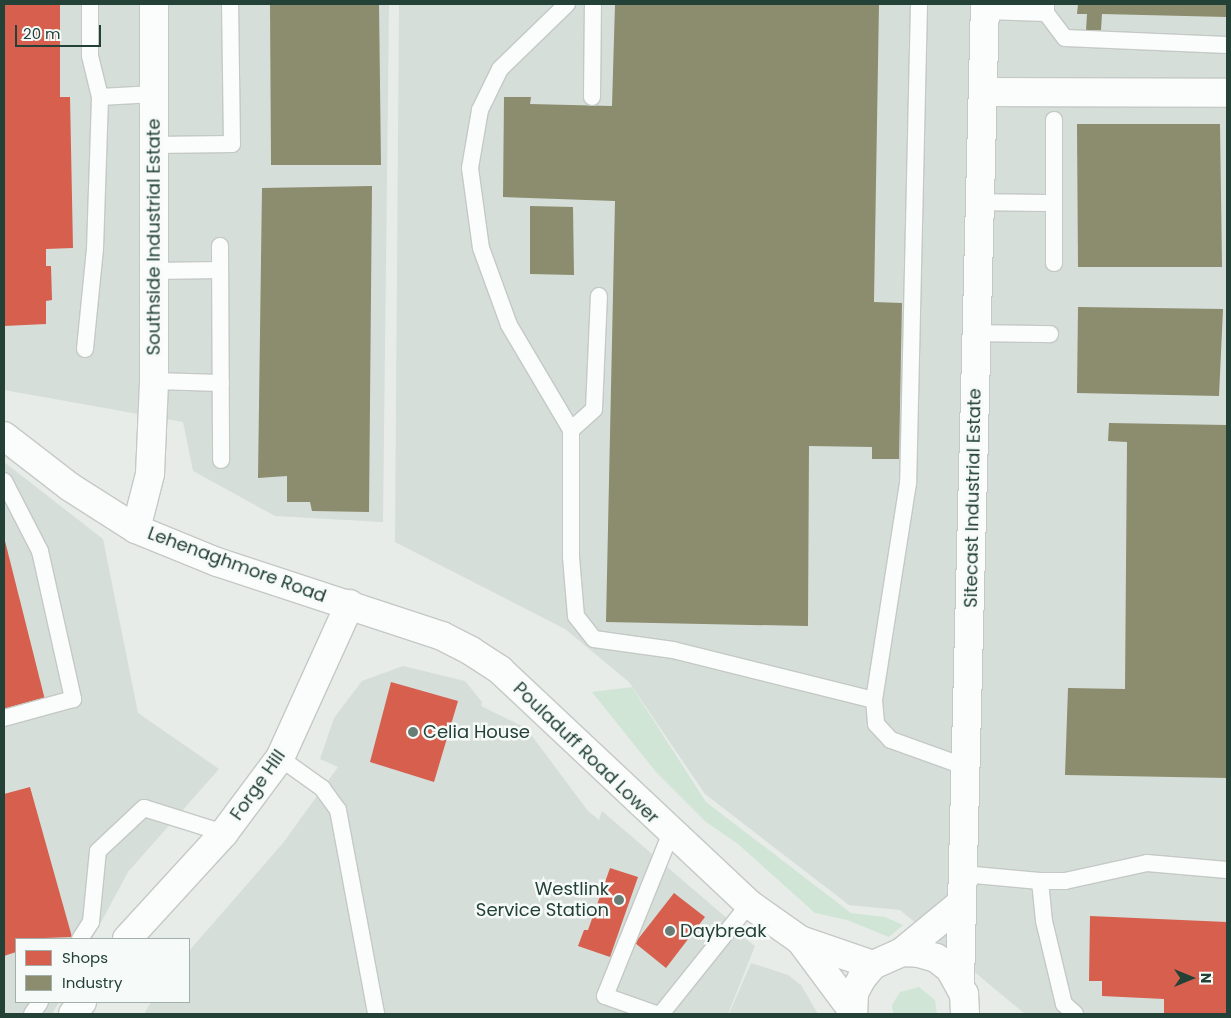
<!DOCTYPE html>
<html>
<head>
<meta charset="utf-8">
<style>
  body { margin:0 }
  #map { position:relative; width:1231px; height:1018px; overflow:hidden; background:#e7ece9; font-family:Poppins,sans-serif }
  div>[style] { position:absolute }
  .built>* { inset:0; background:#d5ded9 }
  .green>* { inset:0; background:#d0e5d5 }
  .shops>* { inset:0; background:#d6604d }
  .industry>* { inset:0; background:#8c8c6e }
  .roads { filter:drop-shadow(1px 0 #c4c9c6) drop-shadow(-1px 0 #c4c9c6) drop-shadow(0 1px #c4c9c6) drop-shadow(0 -1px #c4c9c6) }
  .service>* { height:16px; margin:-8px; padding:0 8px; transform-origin:8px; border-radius:8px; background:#fbfcfc }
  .minor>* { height:28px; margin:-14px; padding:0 14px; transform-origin:14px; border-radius:14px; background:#fbfcfc }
  .tertiary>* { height:28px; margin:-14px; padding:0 14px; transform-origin:14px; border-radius:14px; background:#fbfcfc }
  .dots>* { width:14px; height:14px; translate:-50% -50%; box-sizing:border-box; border:2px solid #f6faf8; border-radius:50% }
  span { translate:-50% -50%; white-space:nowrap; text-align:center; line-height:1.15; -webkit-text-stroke:5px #f6faf8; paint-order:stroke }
  .street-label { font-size:18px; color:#234137 }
  .poi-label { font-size:18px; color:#234137 }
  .left { translate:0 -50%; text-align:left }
  .right { translate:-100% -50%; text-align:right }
  .frame { position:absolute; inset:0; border:5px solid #234137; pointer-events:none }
  .legend { position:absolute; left:15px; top:938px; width:175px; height:65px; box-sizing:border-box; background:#f6faf8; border:1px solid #a2b0ab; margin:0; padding:6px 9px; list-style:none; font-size:15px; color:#234137 }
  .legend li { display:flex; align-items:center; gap:10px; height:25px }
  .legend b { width:25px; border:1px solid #a2b0ab }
  .north { position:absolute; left:1166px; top:953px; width:50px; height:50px; -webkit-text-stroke:4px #f6faf8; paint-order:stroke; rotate:90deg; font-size:14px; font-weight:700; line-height:20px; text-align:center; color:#234137 }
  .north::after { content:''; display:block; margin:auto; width:18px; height:22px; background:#234137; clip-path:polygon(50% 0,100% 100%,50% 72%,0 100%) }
  .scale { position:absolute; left:15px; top:25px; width:86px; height:22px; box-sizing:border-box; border:2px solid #234137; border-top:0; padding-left:6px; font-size:15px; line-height:18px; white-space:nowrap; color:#234137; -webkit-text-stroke:4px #f6faf8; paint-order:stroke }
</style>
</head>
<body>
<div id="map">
  <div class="built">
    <div style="clip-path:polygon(4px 4px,389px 4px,383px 522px,275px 516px,193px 471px,183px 422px,4px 390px)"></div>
    <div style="clip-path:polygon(399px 4px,1227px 4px,1227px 1014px,1025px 1014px,900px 910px,849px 905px,705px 794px,629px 682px,565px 629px,395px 542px)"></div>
    <div style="clip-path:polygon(4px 462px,103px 539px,138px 713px,219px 769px,128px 872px,92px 939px,16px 939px,16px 1002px,59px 1002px,52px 1014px,4px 1014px)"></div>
    <div style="clip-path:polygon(403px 666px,465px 681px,482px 702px,481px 706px,526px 728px,588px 811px,599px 820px,602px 811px,743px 932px,742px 936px,755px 946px,728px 1014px,144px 1014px,151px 1002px,189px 1002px,189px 951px,283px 843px,338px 767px,320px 759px,334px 718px,362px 681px)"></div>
    <div style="clip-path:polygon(751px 963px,788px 975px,801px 985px,818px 1014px,729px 1014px)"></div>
  </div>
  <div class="green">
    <div style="clip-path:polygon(632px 687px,706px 802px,851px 913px,885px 917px,903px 925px,889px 937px,847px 920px,815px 913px,738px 844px,706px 822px,656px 772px,592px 692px)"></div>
    <div style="clip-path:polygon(919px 987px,935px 1000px,937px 1014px,893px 1014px,892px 1005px,900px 992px)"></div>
  </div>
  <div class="shops">
    <div style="clip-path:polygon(4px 4px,60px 4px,60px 97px,70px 97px,73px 248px,46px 249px,46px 266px,51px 266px,52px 300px,46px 301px,46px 324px,4px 326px)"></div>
    <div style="clip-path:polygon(4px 537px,45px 700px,4px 709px)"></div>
    <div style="clip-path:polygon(391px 682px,458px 701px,434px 782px,370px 762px)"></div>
    <div style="clip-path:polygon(30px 787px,72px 937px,16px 939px,16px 952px,4px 956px,4px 794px)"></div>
    <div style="clip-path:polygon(610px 868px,638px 877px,610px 957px,578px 946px,584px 930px,588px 930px)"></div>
    <div style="clip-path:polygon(674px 893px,705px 917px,666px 968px,635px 943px)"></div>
    <div style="clip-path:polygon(1090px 916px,1227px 922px,1227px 1014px,1164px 1014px,1164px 999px,1102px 996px,1102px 981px,1089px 981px)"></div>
  </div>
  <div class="industry">
    <div style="clip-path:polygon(270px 4px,379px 4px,381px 165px,271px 165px)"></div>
    <div style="clip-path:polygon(615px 4px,879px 4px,874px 302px,902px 303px,899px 459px,872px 459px,872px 447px,809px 446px,808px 626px,606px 622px,615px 201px,503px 197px,504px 97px,531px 97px,530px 104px,612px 106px)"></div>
    <div style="clip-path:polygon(1078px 4px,1227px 4px,1227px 17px,1102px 14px,1101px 30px,1086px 30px,1087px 14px,1077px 14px)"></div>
    <div style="clip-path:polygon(1077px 124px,1220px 124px,1222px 267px,1078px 267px)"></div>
    <div style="clip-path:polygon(372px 186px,369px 512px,312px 511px,310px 502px,287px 502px,287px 476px,258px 478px,262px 188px)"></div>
    <div style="clip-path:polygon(530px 206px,573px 207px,574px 275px,530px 274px)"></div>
    <div style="clip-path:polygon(1078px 307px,1223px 309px,1219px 396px,1077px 393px)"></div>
    <div style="clip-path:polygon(1109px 423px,1227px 425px,1227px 778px,1065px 775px,1068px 688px,1125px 689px,1127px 442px,1108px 441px)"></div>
  </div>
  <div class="roads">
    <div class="service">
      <div style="left:567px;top:4px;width:93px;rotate:135.9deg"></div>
      <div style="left:500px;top:69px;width:46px;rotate:116deg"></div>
      <div style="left:480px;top:110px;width:59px;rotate:99.8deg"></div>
      <div style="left:470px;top:168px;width:81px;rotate:82.2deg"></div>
      <div style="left:481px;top:248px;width:82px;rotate:70deg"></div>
      <div style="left:509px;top:325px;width:122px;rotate:59.4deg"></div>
      <div style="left:571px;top:430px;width:127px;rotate:90deg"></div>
      <div style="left:571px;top:557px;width:59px;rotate:85.2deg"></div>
      <div style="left:576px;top:616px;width:29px;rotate:52deg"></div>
      <div style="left:594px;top:639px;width:80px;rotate:7.9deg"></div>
      <div style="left:673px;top:650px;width:207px;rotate:14deg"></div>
      <div style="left:919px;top:4px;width:479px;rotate:91.3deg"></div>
      <div style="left:908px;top:483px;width:220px;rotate:98.9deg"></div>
      <div style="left:874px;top:700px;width:24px;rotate:85deg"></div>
      <div style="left:876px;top:724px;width:22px;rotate:47deg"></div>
      <div style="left:891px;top:740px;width:80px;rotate:19.8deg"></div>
      <div style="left:1046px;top:4px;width:9px;rotate:90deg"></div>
      <div style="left:1046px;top:13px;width:31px;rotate:53deg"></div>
      <div style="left:1065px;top:38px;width:162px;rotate:2.5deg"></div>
      <div style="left:985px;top:11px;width:61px;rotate:1.9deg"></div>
      <div style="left:100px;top:97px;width:54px;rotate:-3.2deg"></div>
      <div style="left:592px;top:97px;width:93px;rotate:-89.4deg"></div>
      <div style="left:1054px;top:120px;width:143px;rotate:90deg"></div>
      <div style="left:154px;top:145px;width:78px;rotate:-0.7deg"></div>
      <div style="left:232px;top:144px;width:140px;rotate:-90.8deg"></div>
      <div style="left:980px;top:202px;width:74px;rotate:0.8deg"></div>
      <div style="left:220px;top:246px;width:214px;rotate:89.7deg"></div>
      <div style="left:153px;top:271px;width:67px;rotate:-0.9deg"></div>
      <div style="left:977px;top:333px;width:73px;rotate:0.8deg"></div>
      <div style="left:85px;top:349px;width:100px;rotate:-84.3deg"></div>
      <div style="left:95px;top:249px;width:152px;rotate:-88.1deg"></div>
      <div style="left:100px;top:97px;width:42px;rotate:-103.7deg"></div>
      <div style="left:90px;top:56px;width:52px;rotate:-90deg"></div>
      <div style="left:154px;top:381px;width:67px;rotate:1.7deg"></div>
      <div style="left:571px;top:430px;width:31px;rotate:-42deg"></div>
      <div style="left:594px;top:409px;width:113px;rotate:-87.5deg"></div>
      <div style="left:4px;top:481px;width:79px;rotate:62.8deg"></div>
      <div style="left:40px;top:551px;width:152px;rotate:77.4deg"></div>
      <div style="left:73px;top:699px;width:72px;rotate:164.6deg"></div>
      <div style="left:280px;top:758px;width:52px;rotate:35.5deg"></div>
      <div style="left:322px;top:788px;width:27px;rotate:54deg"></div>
      <div style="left:338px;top:810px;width:208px;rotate:79.4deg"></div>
      <div style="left:963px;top:874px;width:77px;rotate:5.2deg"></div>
      <div style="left:1040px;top:881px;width:25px"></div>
      <div style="left:1065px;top:881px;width:84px;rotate:-12.4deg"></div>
      <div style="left:1147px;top:863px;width:80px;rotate:5deg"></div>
      <div style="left:1040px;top:881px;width:40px;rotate:84.3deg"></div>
      <div style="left:1044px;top:921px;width:85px;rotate:76.5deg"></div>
      <div style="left:1064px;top:1004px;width:15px;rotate:42deg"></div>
      <div style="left:80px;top:939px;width:20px;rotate:-57deg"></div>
      <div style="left:91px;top:922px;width:71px;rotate:-84.4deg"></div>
      <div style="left:98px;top:851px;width:63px;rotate:-43.1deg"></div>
      <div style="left:144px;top:808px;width:84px;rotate:17.4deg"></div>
      <div style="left:32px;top:1014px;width:14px;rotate:-56deg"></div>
      <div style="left:656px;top:1014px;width:54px;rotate:-160.6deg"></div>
      <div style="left:605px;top:996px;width:176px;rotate:-68deg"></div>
      <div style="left:661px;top:1014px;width:141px;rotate:-51.3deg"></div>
    </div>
    <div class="minor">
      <div style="left:983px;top:92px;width:244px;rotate:0.2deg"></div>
      <div style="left:4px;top:436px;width:83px;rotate:37.7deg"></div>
      <div style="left:70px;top:487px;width:78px;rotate:32.5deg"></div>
      <div style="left:136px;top:529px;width:87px;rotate:22.2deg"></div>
      <div style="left:217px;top:562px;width:237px;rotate:18.2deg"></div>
      <div style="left:442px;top:636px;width:33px;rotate:27deg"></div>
      <div style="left:471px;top:651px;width:35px;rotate:33deg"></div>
      <div style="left:500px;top:670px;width:342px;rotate:43.2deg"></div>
      <div style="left:749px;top:904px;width:62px;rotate:35.2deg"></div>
      <div style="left:800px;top:940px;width:77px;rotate:18.9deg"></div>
      <div style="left:136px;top:529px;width:57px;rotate:-75.7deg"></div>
      <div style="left:150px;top:474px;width:93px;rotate:-87.5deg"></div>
      <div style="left:154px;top:381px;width:377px;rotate:-90deg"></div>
      <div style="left:127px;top:939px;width:144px;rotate:-47.5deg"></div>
      <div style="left:224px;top:833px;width:94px;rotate:-53.3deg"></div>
      <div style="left:280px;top:758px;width:169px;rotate:-65.6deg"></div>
      <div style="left:800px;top:940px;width:89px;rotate:53.3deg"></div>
      <div style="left:902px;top:952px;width:75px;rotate:-39.6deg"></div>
      <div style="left:960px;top:983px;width:979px;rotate:-88.54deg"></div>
      <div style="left:73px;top:1014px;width:15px;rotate:-53deg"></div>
    </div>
    <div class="tertiary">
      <div style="left:853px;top:1014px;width:21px;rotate:-87deg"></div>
      <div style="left:854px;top:993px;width:17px;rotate:-62deg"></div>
      <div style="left:862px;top:978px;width:17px;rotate:-50deg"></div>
      <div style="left:873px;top:965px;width:32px;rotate:-24deg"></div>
      <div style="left:902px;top:952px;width:17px;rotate:3deg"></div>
      <div style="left:919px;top:953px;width:18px;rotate:16deg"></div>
      <div style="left:936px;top:958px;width:18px;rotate:38deg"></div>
      <div style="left:950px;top:969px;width:29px;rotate:61deg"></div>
      <div style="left:964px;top:994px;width:20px;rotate:87deg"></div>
    </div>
  </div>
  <div class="dots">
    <div style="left:413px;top:732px;background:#687d75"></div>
    <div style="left:619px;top:900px;background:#687d75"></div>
    <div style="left:670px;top:931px;background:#687d75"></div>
  </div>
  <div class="street-label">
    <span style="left:154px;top:237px;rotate:-90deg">Southside Industrial Estate</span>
    <span style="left:973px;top:498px;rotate:-89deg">Sitecast Industrial Estate</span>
    <span style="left:237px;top:565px;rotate:20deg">Lehenaghmore Road</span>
    <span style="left:586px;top:753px;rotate:44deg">Pouladuff Road Lower</span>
    <span style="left:258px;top:785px;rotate:-55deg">Forge Hill</span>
  </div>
  <div class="poi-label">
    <span class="left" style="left:423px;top:732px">Celia House</span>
    <span class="right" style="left:609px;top:900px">Westlink<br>Service Station</span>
    <span class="left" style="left:680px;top:931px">Daybreak</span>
  </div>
  <div class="frame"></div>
  <ul class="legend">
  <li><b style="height:14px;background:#d6604d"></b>Shops</li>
  <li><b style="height:14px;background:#8c8c6e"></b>Industry</li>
  </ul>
  <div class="north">N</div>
  <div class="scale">20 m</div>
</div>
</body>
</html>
